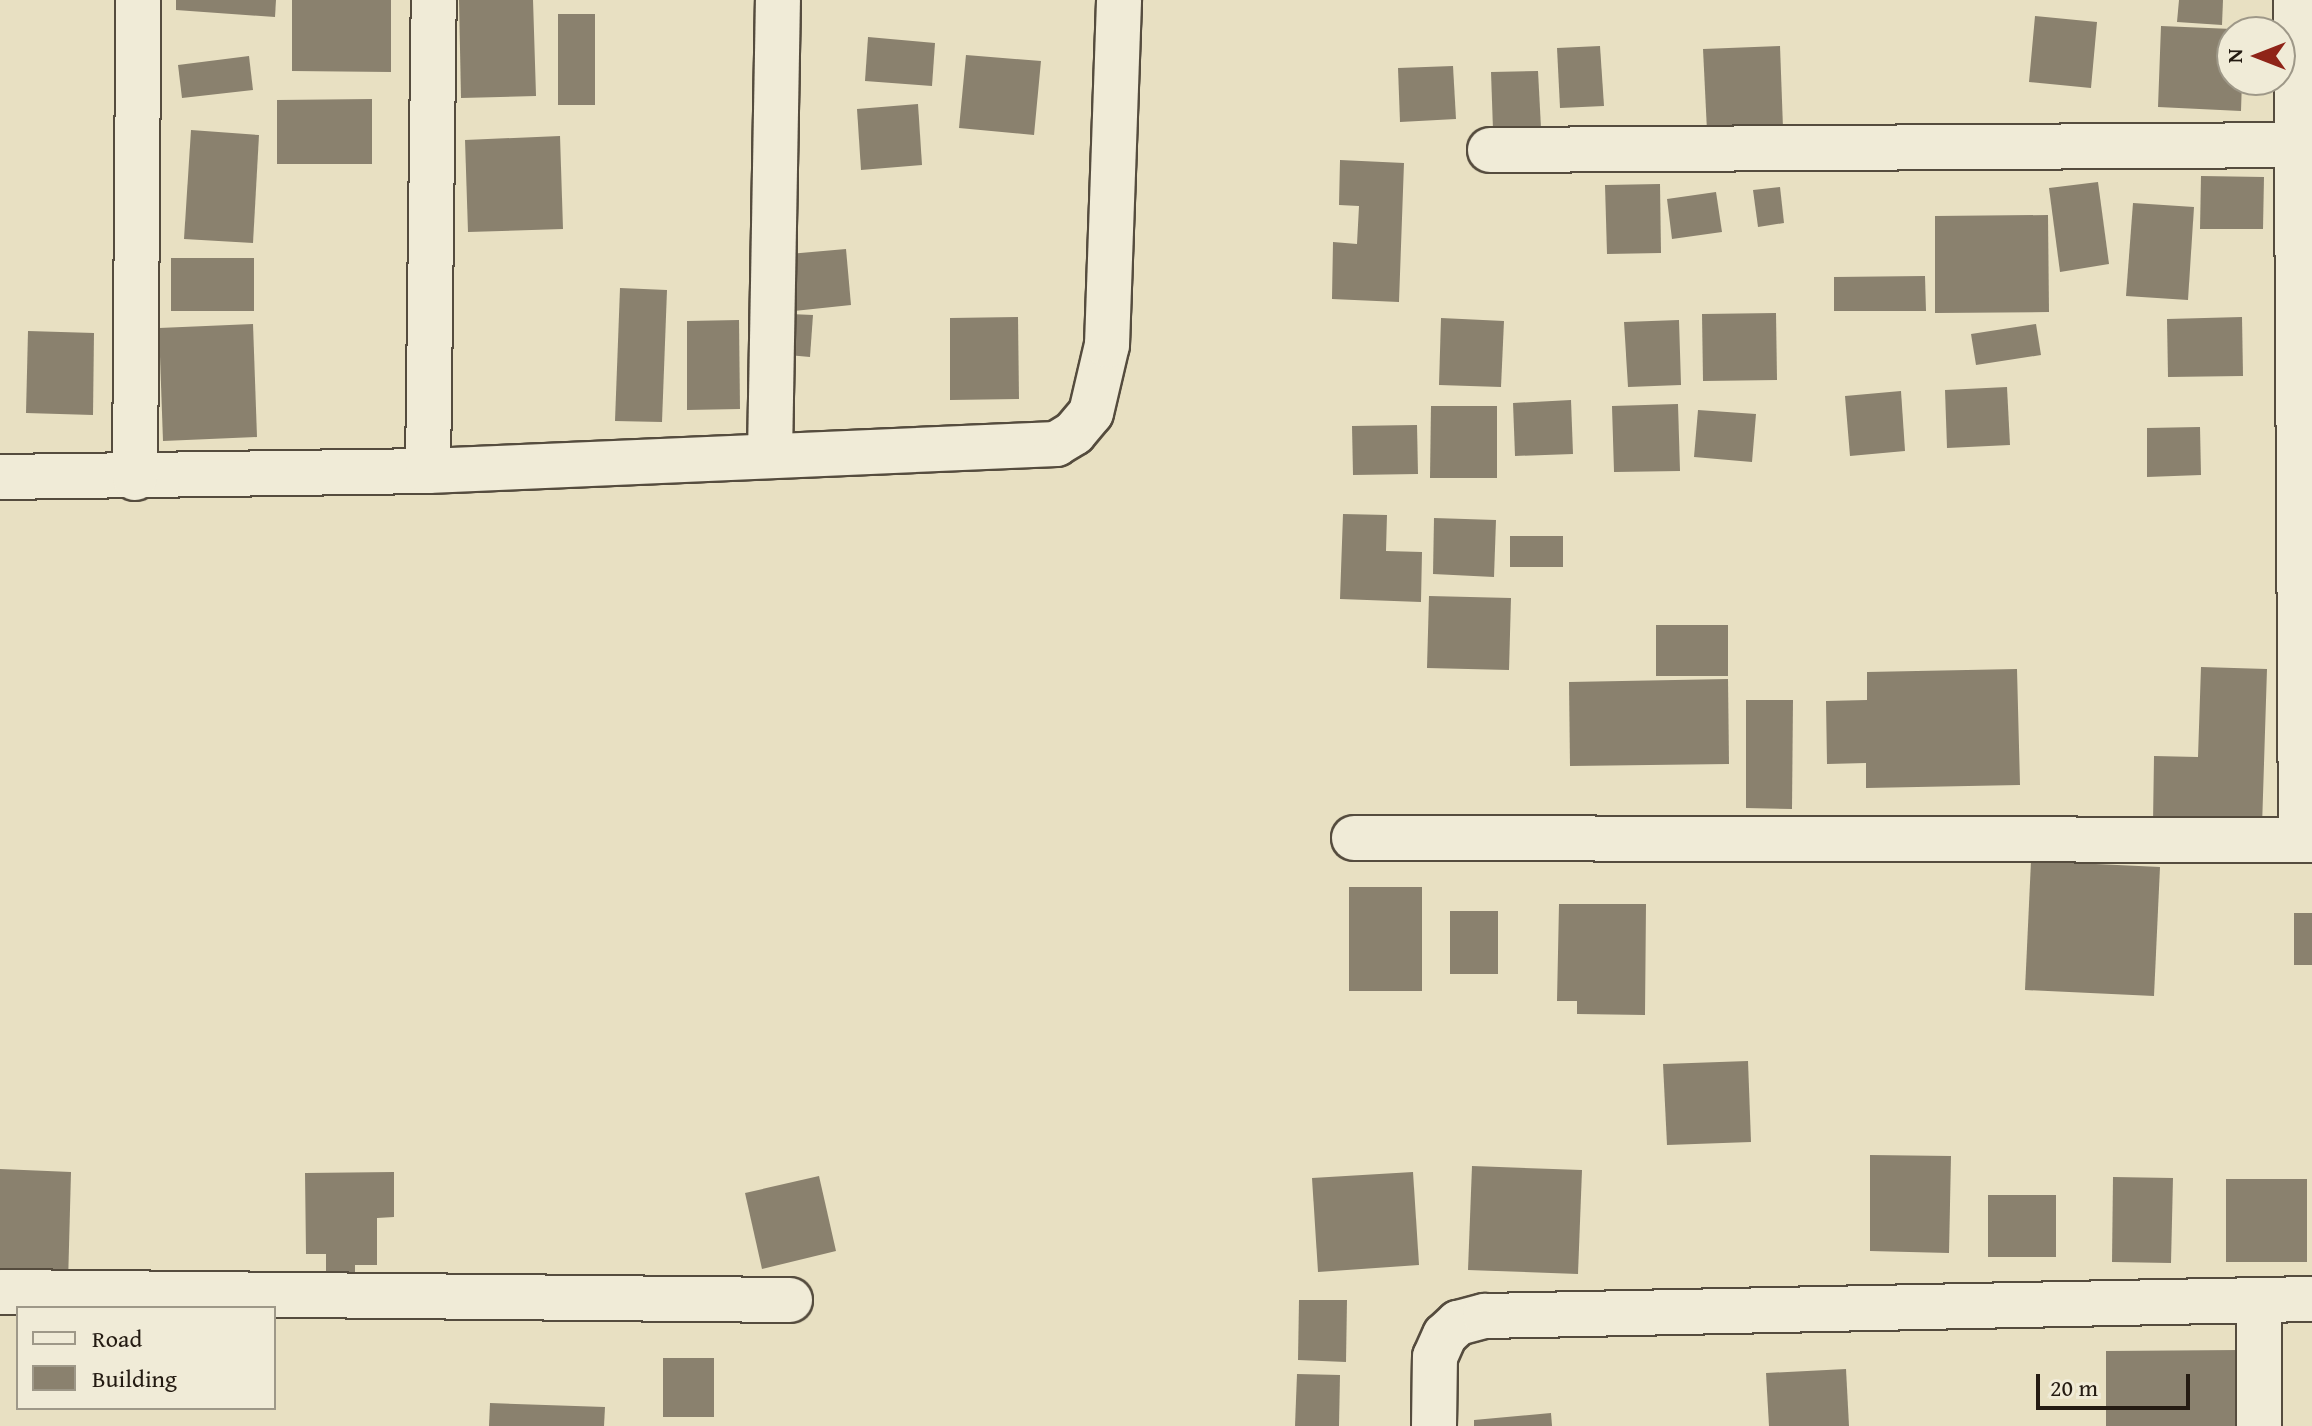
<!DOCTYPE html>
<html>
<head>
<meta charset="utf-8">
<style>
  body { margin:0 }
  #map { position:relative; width:2312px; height:1426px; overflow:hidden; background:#e8e0c2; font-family:"Gentium Book Plus",serif }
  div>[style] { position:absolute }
  .building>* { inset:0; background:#8a816e }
  .roads { filter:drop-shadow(2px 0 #554c3e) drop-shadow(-2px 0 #554c3e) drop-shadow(0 2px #554c3e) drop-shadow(0 -2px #554c3e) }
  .minor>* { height:44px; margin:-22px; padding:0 22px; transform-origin:22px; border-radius:22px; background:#f0ebd7 }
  span { translate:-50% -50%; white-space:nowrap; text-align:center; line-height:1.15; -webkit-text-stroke:6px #f0ebd7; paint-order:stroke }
  .legend { position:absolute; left:16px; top:1306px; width:260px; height:104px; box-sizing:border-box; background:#f0ebd7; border:2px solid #9e9888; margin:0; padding:10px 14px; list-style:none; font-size:24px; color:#241b12 }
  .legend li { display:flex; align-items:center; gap:16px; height:40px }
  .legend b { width:40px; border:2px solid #9e9888 }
  .north { position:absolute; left:2216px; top:16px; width:80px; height:80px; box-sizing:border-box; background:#f0ebd7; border:2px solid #9e9888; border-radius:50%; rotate:270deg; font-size:22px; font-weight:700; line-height:32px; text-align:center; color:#241b12 }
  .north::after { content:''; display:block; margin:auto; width:28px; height:36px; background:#8f2418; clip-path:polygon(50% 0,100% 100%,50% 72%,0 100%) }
  .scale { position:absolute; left:2036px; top:1374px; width:154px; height:36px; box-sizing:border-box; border:4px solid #241b12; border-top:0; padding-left:10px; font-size:24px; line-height:28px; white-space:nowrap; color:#241b12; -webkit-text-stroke:6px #f0ebd7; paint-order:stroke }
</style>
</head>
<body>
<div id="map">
  <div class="building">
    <div style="clip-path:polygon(176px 0,276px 0,275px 17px,176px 10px)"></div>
    <div style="clip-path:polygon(292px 0,391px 0,391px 72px,292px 71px)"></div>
    <div style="clip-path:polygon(459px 0,533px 0,536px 96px,461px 98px)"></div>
    <div style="clip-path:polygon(2179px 0,2223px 0,2222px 25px,2177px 22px)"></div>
    <div style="clip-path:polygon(558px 14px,595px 14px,595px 105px,558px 105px)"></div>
    <div style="clip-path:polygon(2035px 16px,2097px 22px,2091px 88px,2029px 82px)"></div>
    <div style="clip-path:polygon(2161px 26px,2232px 29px,2232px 80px,2242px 80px,2241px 111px,2158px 107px)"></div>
    <div style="clip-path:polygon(868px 37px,935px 43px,932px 86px,865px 81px)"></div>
    <div style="clip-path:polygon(1600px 46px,1604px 106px,1560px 108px,1557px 48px)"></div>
    <div style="clip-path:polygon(1780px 46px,1783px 128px,1707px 131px,1703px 49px)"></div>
    <div style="clip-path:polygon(966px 55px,1041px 61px,1034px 135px,959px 128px)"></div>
    <div style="clip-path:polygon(249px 56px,253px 90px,182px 98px,178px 65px)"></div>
    <div style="clip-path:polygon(1453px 66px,1456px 119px,1400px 122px,1398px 68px)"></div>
    <div style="clip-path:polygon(1538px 71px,1541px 128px,1493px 130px,1491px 72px)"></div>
    <div style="clip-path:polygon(372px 99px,372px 164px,277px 164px,277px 100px)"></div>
    <div style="clip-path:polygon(918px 104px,922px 165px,861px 170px,857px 109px)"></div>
    <div style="clip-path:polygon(191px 130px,259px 135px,253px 243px,184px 239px)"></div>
    <div style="clip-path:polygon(560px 136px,563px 229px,468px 232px,465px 140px)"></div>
    <div style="clip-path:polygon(1340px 160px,1404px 163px,1399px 302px,1332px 299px,1333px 242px,1357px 244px,1359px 206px,1339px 205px)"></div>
    <div style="clip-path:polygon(2201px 176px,2264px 177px,2263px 229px,2200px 229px)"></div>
    <div style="clip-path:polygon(2098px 182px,2109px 264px,2060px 272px,2049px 188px)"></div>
    <div style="clip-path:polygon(1660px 184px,1661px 253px,1607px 254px,1605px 185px)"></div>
    <div style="clip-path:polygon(1780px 187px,1784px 223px,1758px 227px,1753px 190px)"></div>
    <div style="clip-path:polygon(1716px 192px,1722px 232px,1672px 239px,1667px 199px)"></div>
    <div style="clip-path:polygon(2133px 203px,2194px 207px,2188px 300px,2126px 296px)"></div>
    <div style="clip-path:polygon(2048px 215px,2049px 312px,1935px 313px,1935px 216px)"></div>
    <div style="clip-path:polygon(846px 249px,851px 305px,794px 311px,789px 254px)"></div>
    <div style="clip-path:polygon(171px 258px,254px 258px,254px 311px,171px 311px)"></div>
    <div style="clip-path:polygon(1925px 276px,1926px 311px,1834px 311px,1834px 277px)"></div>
    <div style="clip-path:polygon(620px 288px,667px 290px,662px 422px,615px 421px)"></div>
    <div style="clip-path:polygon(1776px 313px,1777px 380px,1703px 381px,1702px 314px)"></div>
    <div style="clip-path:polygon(790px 314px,813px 315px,810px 357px,788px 355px)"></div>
    <div style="clip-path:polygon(1018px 317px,1019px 399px,950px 400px,950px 318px)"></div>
    <div style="clip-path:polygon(2242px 317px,2243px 376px,2168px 377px,2167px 319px)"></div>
    <div style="clip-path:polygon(1441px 318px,1504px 321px,1501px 387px,1439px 385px)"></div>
    <div style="clip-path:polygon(739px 320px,740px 409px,687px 410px,687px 321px)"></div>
    <div style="clip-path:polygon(1679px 320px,1681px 385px,1628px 387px,1624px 322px)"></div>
    <div style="clip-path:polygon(253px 324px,257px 437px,163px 441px,159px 328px)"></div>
    <div style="clip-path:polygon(2036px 324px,2041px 355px,1976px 365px,1971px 334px)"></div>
    <div style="clip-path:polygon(28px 331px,94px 333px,93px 415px,26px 413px)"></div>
    <div style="clip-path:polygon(2007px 387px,2010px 445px,1947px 448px,1945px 390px)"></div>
    <div style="clip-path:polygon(1901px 391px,1905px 451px,1850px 456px,1845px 396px)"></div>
    <div style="clip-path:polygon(1571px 400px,1573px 454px,1515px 456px,1513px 403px)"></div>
    <div style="clip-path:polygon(1678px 404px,1680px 471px,1614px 472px,1612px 406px)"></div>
    <div style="clip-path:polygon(1431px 406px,1497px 406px,1497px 478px,1430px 478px)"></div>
    <div style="clip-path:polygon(1698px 410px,1756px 414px,1752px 462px,1694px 457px)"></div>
    <div style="clip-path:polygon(1417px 425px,1418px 474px,1353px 475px,1352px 426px)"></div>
    <div style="clip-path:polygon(2200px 427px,2201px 475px,2147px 477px,2147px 428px)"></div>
    <div style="clip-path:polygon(1343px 514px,1387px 515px,1386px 551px,1422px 552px,1421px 602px,1340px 599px)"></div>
    <div style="clip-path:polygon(1434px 518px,1496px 520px,1494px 577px,1433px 574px)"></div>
    <div style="clip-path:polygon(1510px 536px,1563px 536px,1563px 567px,1510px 567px)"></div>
    <div style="clip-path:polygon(1429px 596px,1511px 598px,1509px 670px,1427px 668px)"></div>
    <div style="clip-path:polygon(1656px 625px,1728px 625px,1728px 676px,1656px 676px)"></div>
    <div style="clip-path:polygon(2201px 667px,2267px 669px,2262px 827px,2153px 823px,2154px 756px,2198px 757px)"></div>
    <div style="clip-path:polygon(2017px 669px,2020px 785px,1866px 788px,1866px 763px,1827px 764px,1826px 701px,1867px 700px,1867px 672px)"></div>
    <div style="clip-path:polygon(1728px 679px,1729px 764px,1570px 766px,1569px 682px)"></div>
    <div style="clip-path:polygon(1746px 700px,1793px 700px,1792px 809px,1746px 808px)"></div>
    <div style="clip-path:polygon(2031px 861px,2160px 867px,2154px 996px,2025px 990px)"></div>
    <div style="clip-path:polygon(1349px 887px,1422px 887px,1422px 991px,1349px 991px)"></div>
    <div style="clip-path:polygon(1559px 904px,1646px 904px,1645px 1015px,1577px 1014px,1577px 1001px,1557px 1001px)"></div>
    <div style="clip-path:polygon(1450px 911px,1498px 911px,1498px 974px,1450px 974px)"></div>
    <div style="clip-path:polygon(2294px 913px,2312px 913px,2312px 965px,2294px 965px)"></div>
    <div style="clip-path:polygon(1748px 1061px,1751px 1142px,1667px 1145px,1663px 1064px)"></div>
    <div style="clip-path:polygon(1870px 1155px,1951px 1156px,1949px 1253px,1870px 1251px)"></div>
    <div style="clip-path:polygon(1472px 1166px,1582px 1170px,1578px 1274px,1468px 1270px)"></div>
    <div style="clip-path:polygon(0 1169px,71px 1172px,68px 1284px,0 1282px)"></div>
    <div style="clip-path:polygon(394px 1172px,394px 1217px,377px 1218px,377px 1265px,355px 1265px,355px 1282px,326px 1282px,326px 1254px,306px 1254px,305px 1173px)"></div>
    <div style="clip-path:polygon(1413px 1172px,1419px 1265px,1318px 1272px,1312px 1178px)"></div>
    <div style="clip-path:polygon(819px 1176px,836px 1251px,762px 1269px,745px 1193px)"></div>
    <div style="clip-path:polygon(2113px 1177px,2173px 1178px,2171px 1263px,2112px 1262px)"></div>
    <div style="clip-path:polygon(2226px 1179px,2307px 1179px,2307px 1262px,2226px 1262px)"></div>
    <div style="clip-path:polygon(1988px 1195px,2056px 1195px,2056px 1257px,1988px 1257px)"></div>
    <div style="clip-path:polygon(1299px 1300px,1347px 1300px,1346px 1362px,1298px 1360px)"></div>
    <div style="clip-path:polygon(2240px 1350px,2241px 1426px,2106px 1426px,2106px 1351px)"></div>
    <div style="clip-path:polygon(663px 1358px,714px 1358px,714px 1417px,663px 1417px)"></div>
    <div style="clip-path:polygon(1846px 1369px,1849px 1426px,1769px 1426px,1766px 1373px)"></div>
    <div style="clip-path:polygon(1297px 1374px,1340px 1375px,1339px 1426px,1295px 1426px)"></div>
    <div style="clip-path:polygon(490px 1403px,605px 1407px,604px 1426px,489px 1426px)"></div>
    <div style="clip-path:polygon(1551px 1413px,1552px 1426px,1474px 1426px,1474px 1420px)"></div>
  </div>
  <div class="roads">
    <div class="minor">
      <div style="left:2296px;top:0;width:840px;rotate:89.66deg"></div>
      <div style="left:1490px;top:150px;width:822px;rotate:-0.35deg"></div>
      <div style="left:770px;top:455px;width:455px;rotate:-89deg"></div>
      <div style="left:428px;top:471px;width:471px;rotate:-89.3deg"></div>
      <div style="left:0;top:477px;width:428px;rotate:-0.8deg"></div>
      <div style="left:428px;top:471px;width:629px;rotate:-2.46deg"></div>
      <div style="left:1056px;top:444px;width:21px;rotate:-31deg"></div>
      <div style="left:1074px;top:433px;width:26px;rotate:-50deg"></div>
      <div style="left:1091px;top:413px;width:70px;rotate:-76.8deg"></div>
      <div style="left:1107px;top:345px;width:345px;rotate:-88deg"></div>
      <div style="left:135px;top:478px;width:478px;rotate:-89.6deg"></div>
      <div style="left:1354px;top:838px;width:958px;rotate:0.12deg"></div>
      <div style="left:0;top:1292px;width:790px;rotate:0.58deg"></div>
      <div style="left:2259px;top:1300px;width:126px;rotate:90deg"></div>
      <div style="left:1434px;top:1426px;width:69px;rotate:-89.2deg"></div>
      <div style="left:1435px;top:1357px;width:24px;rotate:-66deg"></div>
      <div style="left:1445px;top:1335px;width:18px;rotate:-43deg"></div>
      <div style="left:1458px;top:1323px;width:28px;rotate:-15deg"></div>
      <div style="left:1485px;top:1316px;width:827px;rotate:-1.18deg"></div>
    </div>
  </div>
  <ul class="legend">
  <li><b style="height:10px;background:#f0ebd7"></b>Road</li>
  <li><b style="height:22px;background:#8a816e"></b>Building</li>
  </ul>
  <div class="north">N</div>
  <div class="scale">20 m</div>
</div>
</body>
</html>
